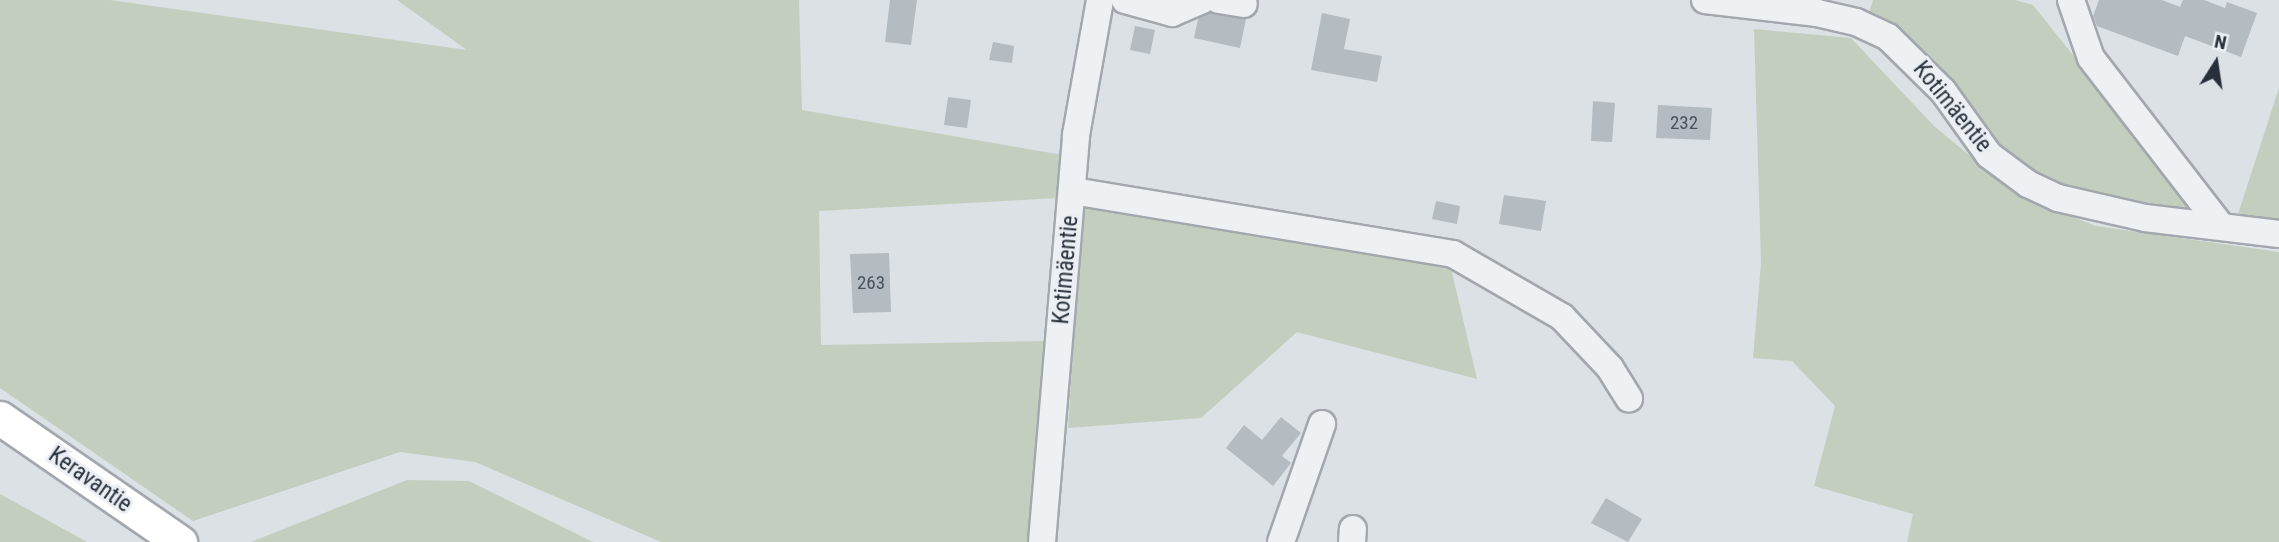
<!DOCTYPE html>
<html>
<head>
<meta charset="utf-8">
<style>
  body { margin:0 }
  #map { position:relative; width:2279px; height:542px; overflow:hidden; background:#dce1e5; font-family:"Roboto Condensed",sans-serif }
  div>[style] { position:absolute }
  .green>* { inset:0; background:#c4cebe }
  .building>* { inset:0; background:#b4bbc1 }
  .roads { filter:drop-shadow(2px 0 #a2a8ae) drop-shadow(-2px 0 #a2a8ae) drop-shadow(0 2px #a2a8ae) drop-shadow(0 -2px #a2a8ae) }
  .minor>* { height:26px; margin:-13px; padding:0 13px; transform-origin:13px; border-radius:13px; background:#eef1f4 }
  .major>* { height:33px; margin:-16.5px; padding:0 16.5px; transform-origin:16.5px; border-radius:16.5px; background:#fff }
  span { translate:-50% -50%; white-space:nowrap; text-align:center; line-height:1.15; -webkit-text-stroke:6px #ebeff3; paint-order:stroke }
  .number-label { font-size:19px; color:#4a535c }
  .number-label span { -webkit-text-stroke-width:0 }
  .street-label { font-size:23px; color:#27303a }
  .north { position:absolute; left:2181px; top:28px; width:70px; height:70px; -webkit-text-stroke:5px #ebeff3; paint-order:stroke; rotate:12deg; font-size:19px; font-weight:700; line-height:28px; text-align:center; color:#27303a }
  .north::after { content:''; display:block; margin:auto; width:24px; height:32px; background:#27303a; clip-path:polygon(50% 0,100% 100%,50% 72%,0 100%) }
</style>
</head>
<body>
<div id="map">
  <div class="green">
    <div style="clip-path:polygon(0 0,110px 0,467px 50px,397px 0,799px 0,802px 110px,1063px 155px,1058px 198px,819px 211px,821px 345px,1048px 341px,1032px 542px,661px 542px,475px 462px,400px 452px,193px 521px,0 388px)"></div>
    <div style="clip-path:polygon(1873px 0,2015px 0,2033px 5px,2198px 212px,2147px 211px,2054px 187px,1997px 146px,1912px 43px,1869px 13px)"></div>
    <div style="clip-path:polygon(1754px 29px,1851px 38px,1934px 126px,2017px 195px,2096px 226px,2279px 252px,2279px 542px,1907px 542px,1913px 514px,1814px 486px,1835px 406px,1792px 361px,1753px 358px,1761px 263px)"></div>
    <div style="clip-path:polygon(2279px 88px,2279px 223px,2238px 214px)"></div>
    <div style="clip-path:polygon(1083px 206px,1451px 268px,1477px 379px,1297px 332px,1201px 418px,1068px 428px)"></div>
    <div style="clip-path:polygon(407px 480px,469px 481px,593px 542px,251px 542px)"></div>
    <div style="clip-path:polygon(0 494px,87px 542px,0 542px)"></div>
  </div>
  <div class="building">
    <div style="clip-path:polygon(890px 0,917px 0,911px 45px,885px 42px)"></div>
    <div style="clip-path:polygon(2099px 0,2162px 0,2180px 7px,2183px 0,2204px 0,2225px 8px,2227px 2px,2257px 13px,2241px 57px,2185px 36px,2178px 56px,2097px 26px,2093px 16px)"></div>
    <div style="clip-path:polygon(1210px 13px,1246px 19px,1240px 48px,1194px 38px,1198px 19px)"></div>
    <div style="clip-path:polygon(1322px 13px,1350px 19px,1344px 49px,1382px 56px,1377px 82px,1311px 70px)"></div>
    <div style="clip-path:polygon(1135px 26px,1155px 30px,1150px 54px,1130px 50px)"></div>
    <div style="clip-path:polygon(993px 42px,1014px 46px,1012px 63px,989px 60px)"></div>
    <div style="clip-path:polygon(948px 97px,971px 100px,967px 128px,944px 125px)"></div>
    <div style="clip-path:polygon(1593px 101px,1615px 103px,1612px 142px,1591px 141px)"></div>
    <div style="clip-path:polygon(1658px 105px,1712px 108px,1710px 140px,1656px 138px)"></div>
    <div style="clip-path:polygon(1504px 195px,1546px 201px,1541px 231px,1499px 224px)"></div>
    <div style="clip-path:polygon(1436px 201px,1460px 206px,1457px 224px,1432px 219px)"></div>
    <div style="clip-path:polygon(889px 253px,891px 312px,853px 313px,850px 254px)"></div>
    <div style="clip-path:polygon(1281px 417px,1301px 433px,1282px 456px,1291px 463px,1273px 486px,1226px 448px,1244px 425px,1262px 440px)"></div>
    <div style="clip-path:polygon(1606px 498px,1642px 519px,1628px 542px,1591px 523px)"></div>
  </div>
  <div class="roads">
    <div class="minor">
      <div style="left:1125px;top:0;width:49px;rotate:15.5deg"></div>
      <div style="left:1172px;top:13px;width:33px;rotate:-23deg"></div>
      <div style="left:1219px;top:0;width:25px;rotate:9deg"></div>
      <div style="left:1705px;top:0;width:113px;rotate:6.6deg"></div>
      <div style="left:1817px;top:13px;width:40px;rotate:13deg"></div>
      <div style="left:1856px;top:22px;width:35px;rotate:25deg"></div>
      <div style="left:1888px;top:37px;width:77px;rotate:44.5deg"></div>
      <div style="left:1943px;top:91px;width:79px;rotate:54.3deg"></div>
      <div style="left:1989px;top:155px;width:49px;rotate:36.6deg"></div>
      <div style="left:2028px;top:184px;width:33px;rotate:25deg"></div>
      <div style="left:2058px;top:198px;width:89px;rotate:12.9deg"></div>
      <div style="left:2145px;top:218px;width:135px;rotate:6.8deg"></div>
      <div style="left:2071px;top:0;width:61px;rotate:71deg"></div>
      <div style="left:2091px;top:58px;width:211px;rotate:52.3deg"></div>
      <div style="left:1073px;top:191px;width:385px;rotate:9.4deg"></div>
      <div style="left:1453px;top:254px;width:126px;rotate:30deg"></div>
      <div style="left:1562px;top:317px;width:70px;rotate:46.7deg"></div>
      <div style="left:1610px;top:368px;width:36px;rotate:58deg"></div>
      <div style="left:1042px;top:542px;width:408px;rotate:-85.2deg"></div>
      <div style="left:1076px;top:135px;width:137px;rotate:-79.9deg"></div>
      <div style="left:1281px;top:542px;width:125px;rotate:-70.8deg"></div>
      <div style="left:1352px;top:542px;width:13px;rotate:-86deg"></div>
    </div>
    <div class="major">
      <div style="left:0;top:418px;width:219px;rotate:34.6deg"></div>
    </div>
  </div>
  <div class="number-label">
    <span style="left:1684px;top:123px">232</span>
    <span style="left:871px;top:283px">263</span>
  </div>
  <div class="street-label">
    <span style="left:1952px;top:107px;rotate:51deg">Kotimäentie</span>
    <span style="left:1066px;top:270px;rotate:-85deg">Kotimäentie</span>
    <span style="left:90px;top:480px;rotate:35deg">Keravantie</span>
  </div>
  <div class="north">N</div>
</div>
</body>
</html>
